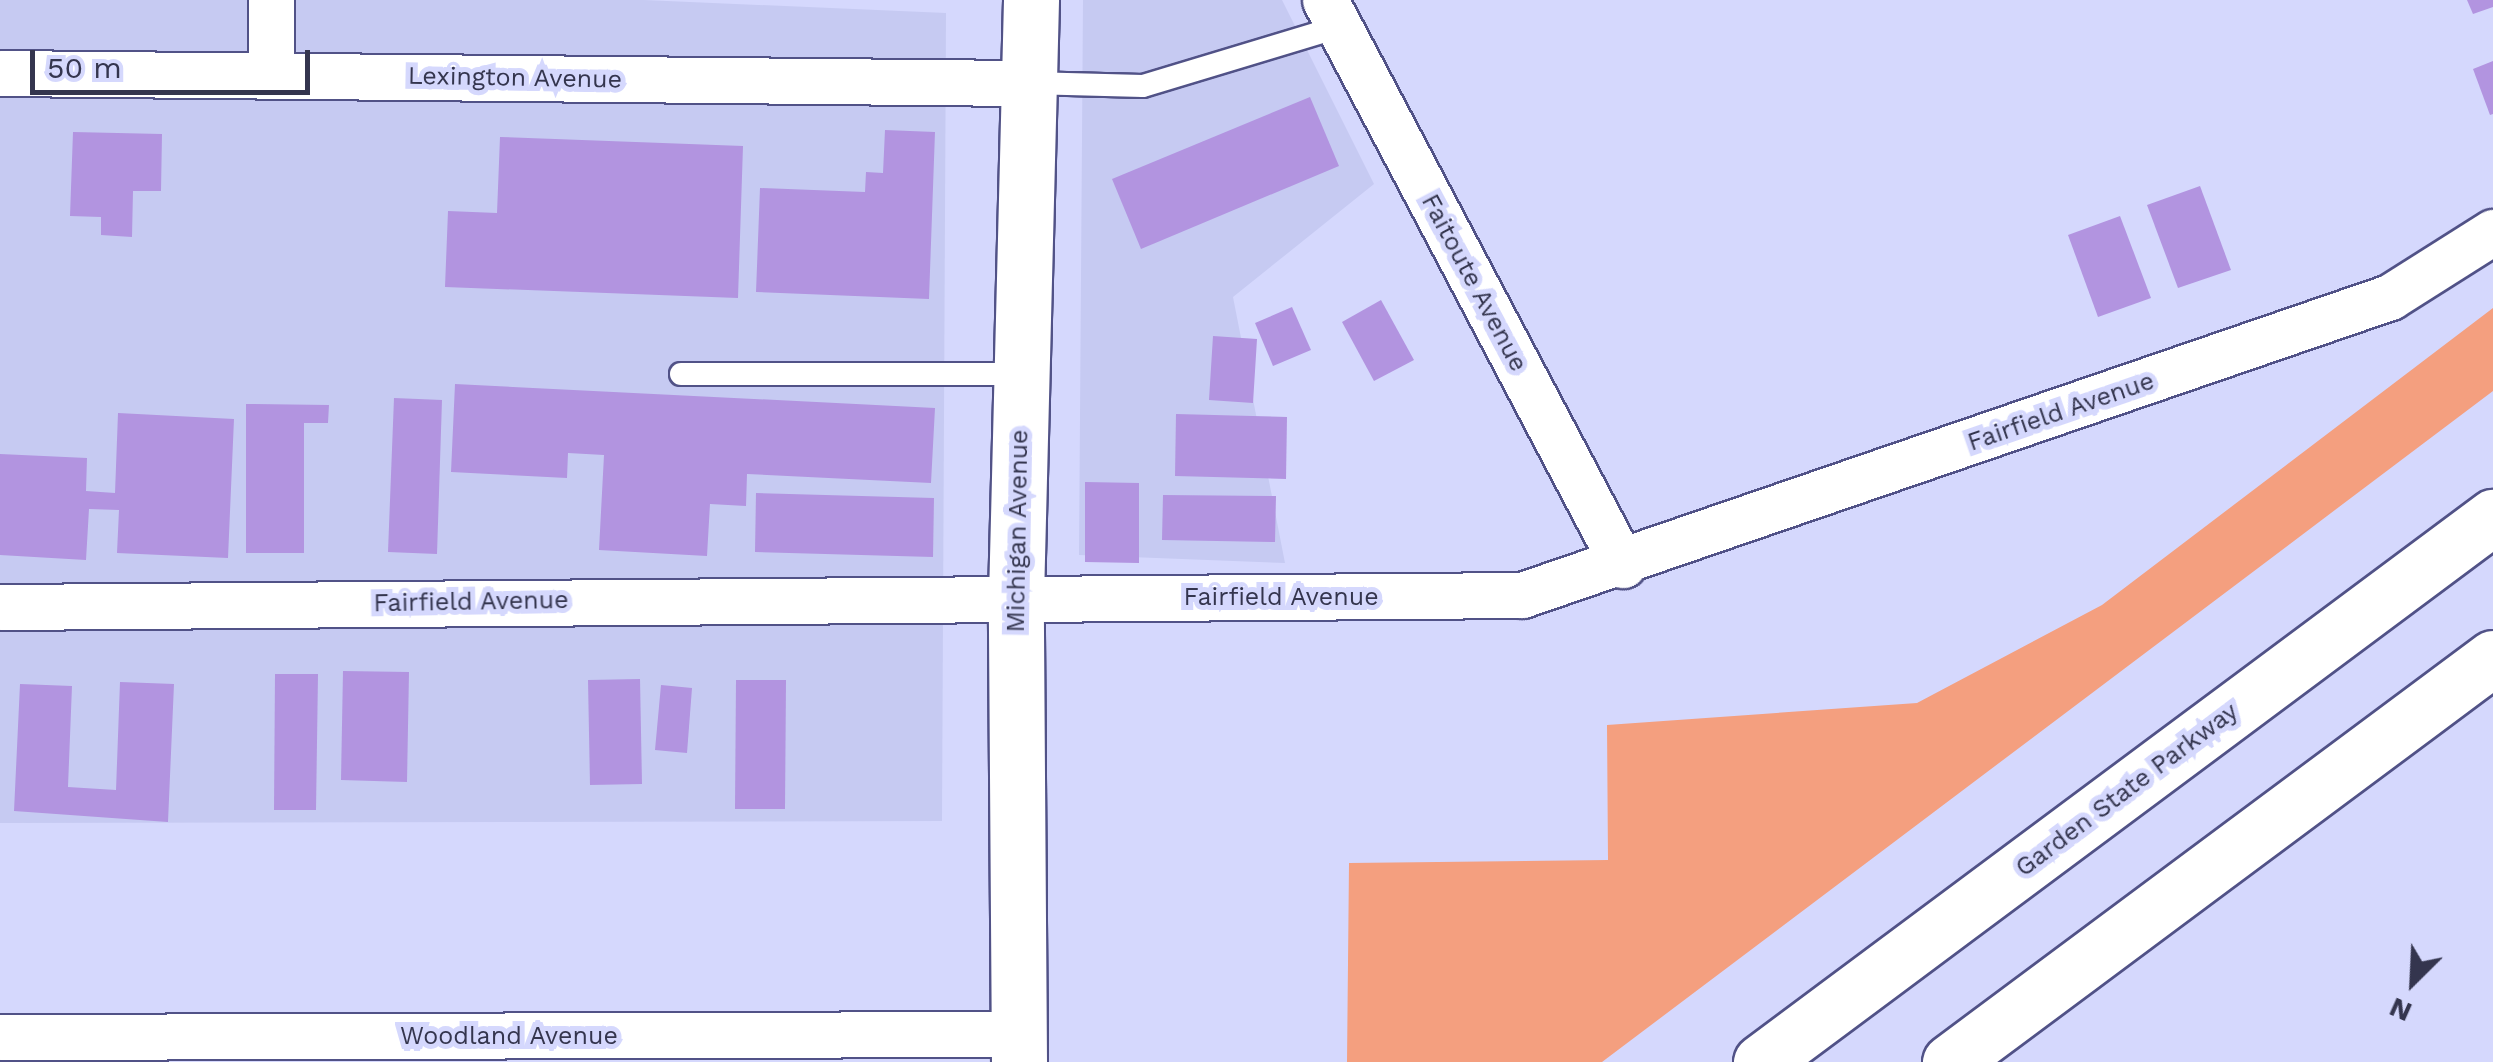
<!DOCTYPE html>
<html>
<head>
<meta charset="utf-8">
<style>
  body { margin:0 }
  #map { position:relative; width:2493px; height:1062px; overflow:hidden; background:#d5d8fd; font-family:"Work Sans",sans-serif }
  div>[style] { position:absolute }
  .built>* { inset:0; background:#c6caf2 }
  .green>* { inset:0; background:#f49f7f }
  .building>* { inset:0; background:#b294e0 }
  .roads { filter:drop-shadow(2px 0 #515287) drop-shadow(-2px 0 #515287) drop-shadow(0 2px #515287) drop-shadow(0 -2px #515287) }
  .service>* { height:22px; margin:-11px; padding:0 11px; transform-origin:11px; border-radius:11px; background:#fff }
  .minor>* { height:45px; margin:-22.5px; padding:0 22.5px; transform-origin:22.5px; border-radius:22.5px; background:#fff }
  .tertiary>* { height:55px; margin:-27.5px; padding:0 27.5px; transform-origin:27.5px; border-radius:27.5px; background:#fff }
  .motorway>* { height:55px; margin:-27.5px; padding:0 27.5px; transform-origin:27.5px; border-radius:27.5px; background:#fff }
  span { translate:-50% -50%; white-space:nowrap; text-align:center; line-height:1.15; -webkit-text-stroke:10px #d5d8fd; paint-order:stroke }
  .street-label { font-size:25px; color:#34354e }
  .north { position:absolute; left:2363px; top:932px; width:100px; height:100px; -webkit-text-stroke:8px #d5d8fd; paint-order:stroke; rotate:204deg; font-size:28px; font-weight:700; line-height:40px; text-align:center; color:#34354e }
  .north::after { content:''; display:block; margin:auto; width:35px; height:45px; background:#34354e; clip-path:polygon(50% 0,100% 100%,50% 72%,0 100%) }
  .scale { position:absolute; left:30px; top:50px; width:280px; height:45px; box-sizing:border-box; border:5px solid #34354e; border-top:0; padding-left:12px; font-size:30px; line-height:35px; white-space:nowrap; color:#34354e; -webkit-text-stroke:8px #d5d8fd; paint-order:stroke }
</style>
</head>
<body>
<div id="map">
  <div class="built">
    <div style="clip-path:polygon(0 0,644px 0,946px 13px,942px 821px,0 823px)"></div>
    <div style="clip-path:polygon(1083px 0,1282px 0,1374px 184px,1233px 297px,1285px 563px,1079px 555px)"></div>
  </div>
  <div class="green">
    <div style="clip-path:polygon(2493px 308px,2493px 391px,1602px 1062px,1347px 1062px,1349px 863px,1608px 860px,1607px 725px,1917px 703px,2102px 605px)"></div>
  </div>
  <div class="building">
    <div style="clip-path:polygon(2467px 0,2493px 0,2493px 7px,2473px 14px)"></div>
    <div style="clip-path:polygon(2493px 61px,2493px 114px,2490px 115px,2473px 69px)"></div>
    <div style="clip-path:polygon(1310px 97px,1339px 166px,1141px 249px,1112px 179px)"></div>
    <div style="clip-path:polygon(885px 130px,935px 132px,929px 299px,756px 292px,760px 188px,865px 192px,866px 172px,883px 173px)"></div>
    <div style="clip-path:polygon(73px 132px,162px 134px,161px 191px,133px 191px,132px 237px,101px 235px,101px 217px,70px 216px)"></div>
    <div style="clip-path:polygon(500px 137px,743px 146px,738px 298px,445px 287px,448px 211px,497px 213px)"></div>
    <div style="clip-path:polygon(2200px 186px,2231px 270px,2178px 288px,2147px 205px)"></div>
    <div style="clip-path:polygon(2120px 216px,2151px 298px,2098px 317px,2068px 235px)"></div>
    <div style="clip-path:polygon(1381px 300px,1414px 360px,1374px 381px,1342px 322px)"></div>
    <div style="clip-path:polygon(1292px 307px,1311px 350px,1273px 366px,1255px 323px)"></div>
    <div style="clip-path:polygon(1213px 336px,1257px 339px,1253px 403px,1209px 400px)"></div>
    <div style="clip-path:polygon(455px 384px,935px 408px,931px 483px,747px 474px,746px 506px,710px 504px,707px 556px,599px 550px,604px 455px,568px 453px,567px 478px,451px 472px)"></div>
    <div style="clip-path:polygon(394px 398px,442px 400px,437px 554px,388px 552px)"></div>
    <div style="clip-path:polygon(246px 404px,329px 405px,328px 423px,304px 423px,304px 553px,246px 553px)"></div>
    <div style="clip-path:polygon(118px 413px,234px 419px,228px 558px,117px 553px,119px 510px,89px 509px,86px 560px,0 555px,0 454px,87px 458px,86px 491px,115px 493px)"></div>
    <div style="clip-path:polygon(1176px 414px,1287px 417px,1286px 479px,1175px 476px)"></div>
    <div style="clip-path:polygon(1085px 482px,1139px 483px,1139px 563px,1085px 562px)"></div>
    <div style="clip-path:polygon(756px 493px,934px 498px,933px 557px,755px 552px)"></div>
    <div style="clip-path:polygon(1163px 495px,1276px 496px,1275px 542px,1162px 540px)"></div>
    <div style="clip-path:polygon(343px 671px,409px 672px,407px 782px,341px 780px)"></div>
    <div style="clip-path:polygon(275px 674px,318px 674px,316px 810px,274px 810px)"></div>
    <div style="clip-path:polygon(640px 679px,642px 784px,590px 785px,588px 680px)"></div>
    <div style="clip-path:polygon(736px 680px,786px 680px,785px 809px,735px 809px)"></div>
    <div style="clip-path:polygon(120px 682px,174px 684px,168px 822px,14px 811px,20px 684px,72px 686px,68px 787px,116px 790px)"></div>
    <div style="clip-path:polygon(661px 685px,692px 688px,687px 753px,655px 750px)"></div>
  </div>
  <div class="roads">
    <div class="service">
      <div style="left:1029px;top:83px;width:114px;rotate:1.5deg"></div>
      <div style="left:1143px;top:86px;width:205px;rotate:-16.8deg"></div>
      <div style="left:681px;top:374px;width:341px"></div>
    </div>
    <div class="minor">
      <div style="left:271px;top:0;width:76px;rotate:90deg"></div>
      <div style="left:1325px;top:0;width:639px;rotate:62.19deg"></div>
      <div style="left:0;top:73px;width:1029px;rotate:0.56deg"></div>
      <div style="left:0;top:607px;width:1522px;rotate:-0.45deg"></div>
      <div style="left:1522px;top:595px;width:918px;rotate:-18.95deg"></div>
      <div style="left:2390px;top:297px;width:122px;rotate:-32.3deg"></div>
      <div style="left:0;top:1037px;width:1018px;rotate:-0.17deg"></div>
    </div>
    <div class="tertiary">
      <div style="left:1019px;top:1062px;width:465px;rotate:-90.4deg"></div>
      <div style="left:1016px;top:597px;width:597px;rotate:-88.56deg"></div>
    </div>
    <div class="motorway">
      <div style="left:1761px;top:1062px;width:913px;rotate:-36.67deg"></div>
      <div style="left:1950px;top:1062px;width:677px;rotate:-36.65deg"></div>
    </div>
  </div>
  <div class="street-label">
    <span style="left:515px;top:78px;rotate:1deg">Lexington Avenue</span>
    <span style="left:1474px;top:283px;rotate:62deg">Faitoute Avenue</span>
    <span style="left:2061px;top:412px;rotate:-19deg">Fairfield Avenue</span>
    <span style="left:1018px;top:531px;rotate:-89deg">Michigan Avenue</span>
    <span style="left:1281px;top:597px">Fairfield Avenue</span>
    <span style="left:471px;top:602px;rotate:-1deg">Fairfield Avenue</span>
    <span style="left:2127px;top:790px;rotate:-37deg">Garden State Parkway</span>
    <span style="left:509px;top:1036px">Woodland Avenue</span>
  </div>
  <div class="north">N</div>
  <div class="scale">50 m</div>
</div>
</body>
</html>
